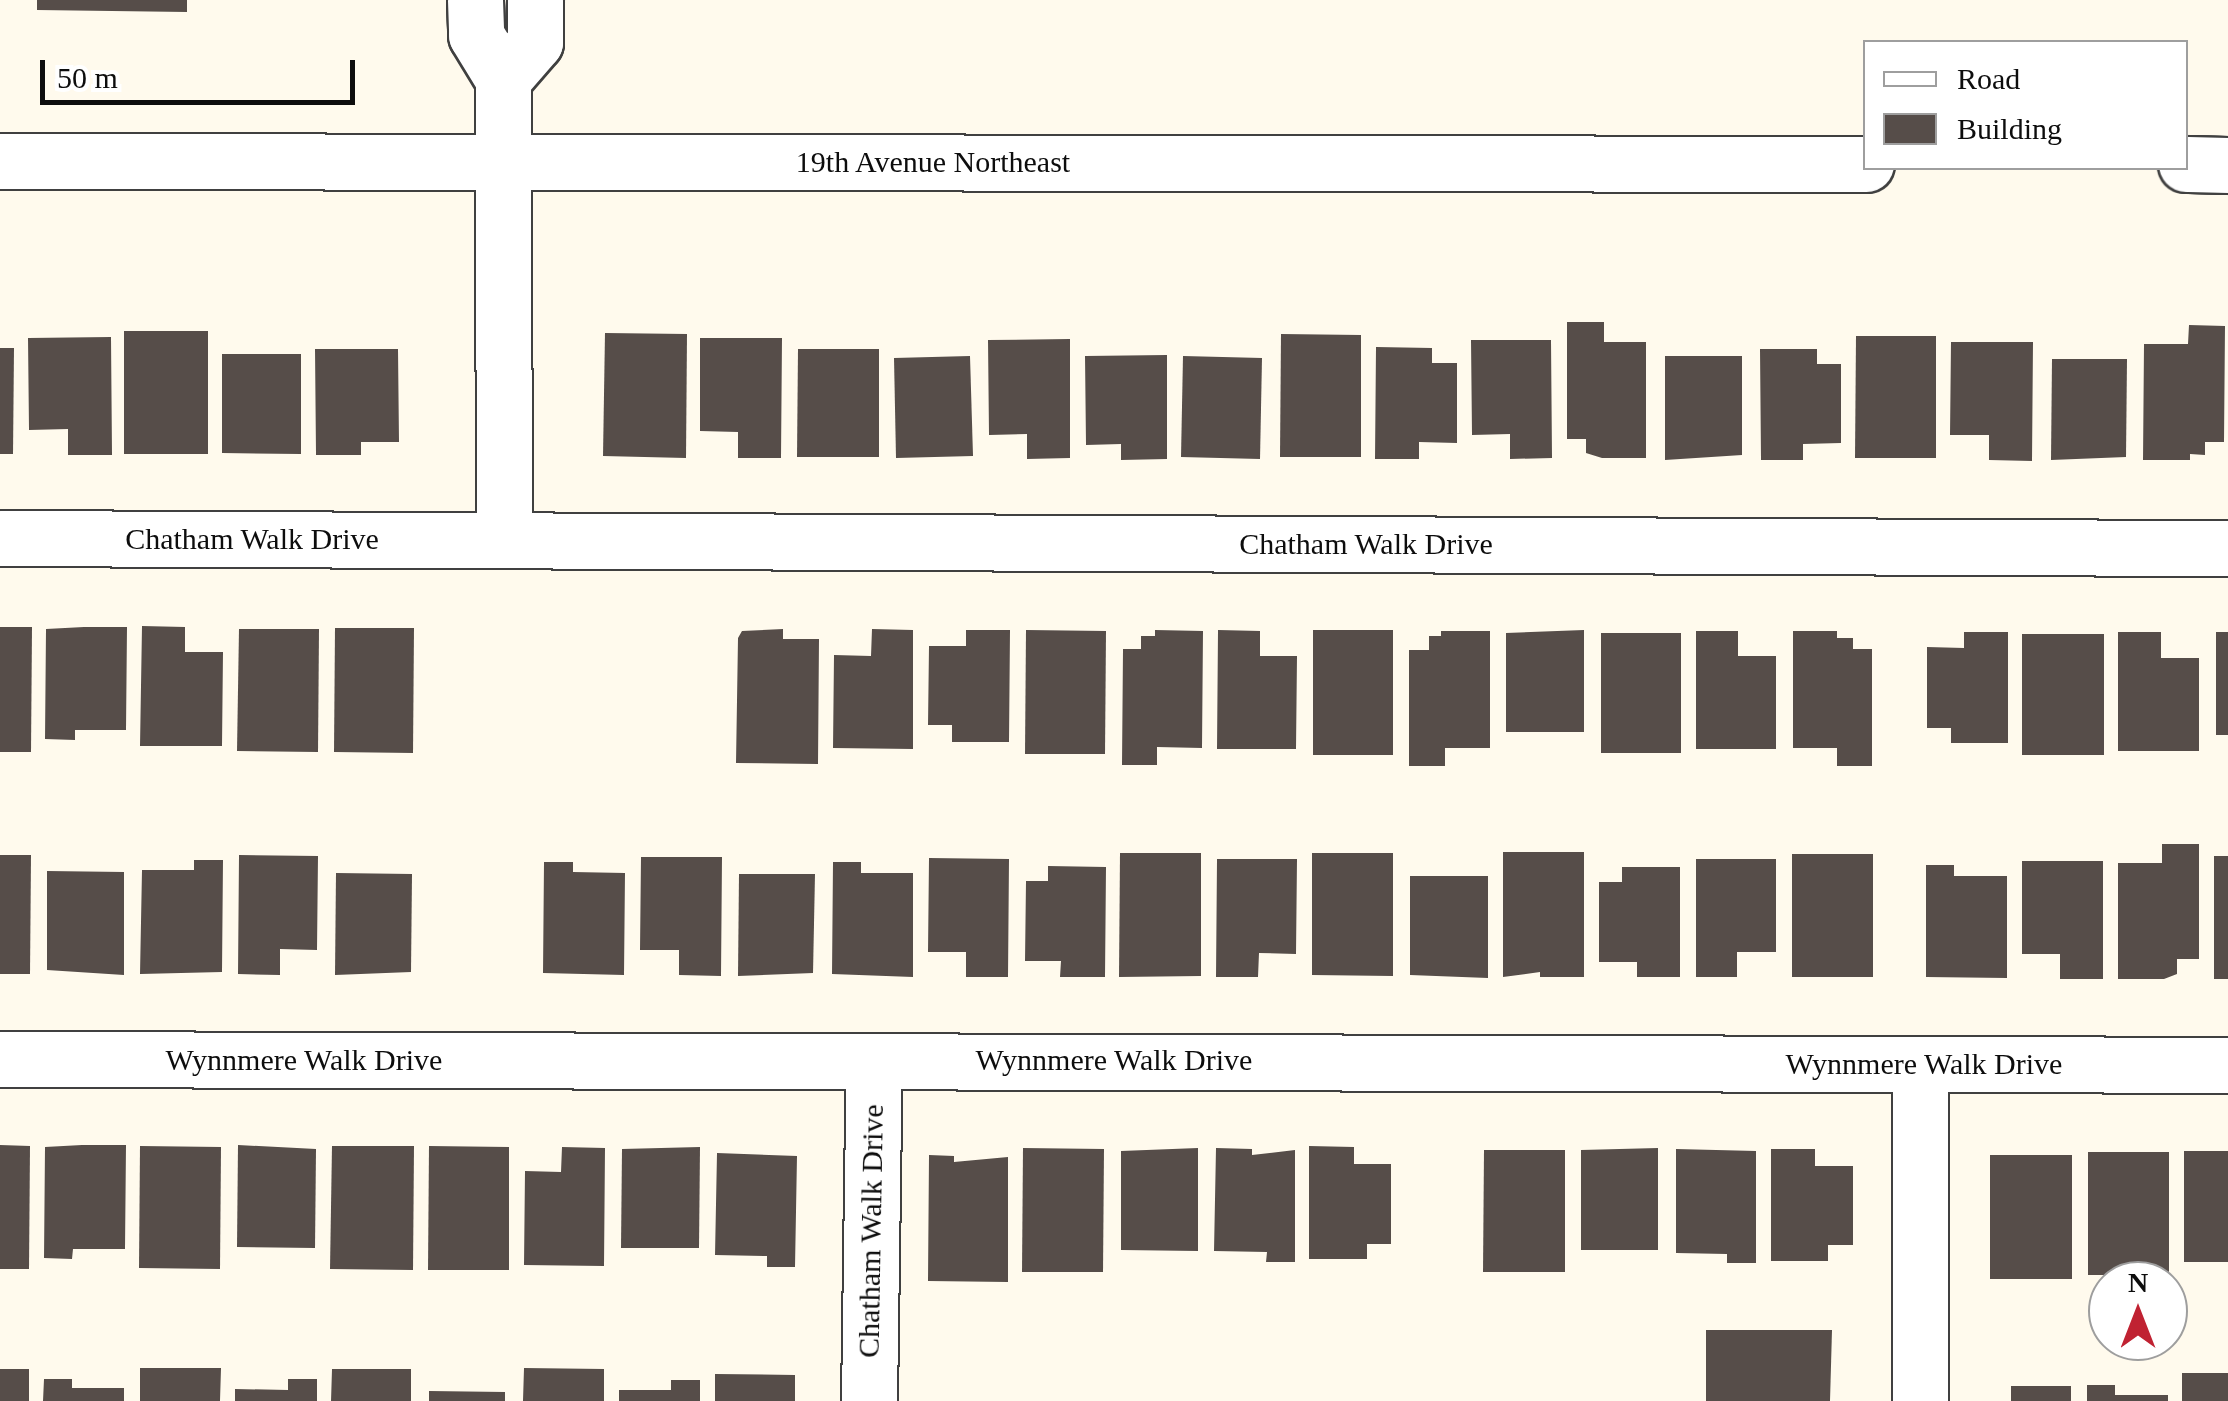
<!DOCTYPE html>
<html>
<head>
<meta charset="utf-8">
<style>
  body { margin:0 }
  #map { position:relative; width:2228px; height:1401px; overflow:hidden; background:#fffaed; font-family:Georgia,serif }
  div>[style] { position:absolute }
  .building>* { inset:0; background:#564d49 }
  .roads { filter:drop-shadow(2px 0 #404040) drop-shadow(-2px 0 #404040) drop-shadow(0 2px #404040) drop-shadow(0 -2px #404040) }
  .minor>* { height:55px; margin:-27.5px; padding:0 27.5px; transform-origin:27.5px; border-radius:27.5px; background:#fff }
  span { translate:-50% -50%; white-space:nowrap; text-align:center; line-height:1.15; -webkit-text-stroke:10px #fff; paint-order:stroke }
  .street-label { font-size:30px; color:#0d0d0d }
  .legend { position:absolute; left:1863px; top:40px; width:325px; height:130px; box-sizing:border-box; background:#fff; border:2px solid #9e9e9e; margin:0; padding:12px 18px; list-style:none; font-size:30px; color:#0d0d0d }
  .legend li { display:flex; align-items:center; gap:20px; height:50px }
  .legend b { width:50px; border:2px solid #9e9e9e }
  .north { position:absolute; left:2088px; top:1261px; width:100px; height:100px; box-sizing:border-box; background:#fff; border:2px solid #9e9e9e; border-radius:50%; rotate:0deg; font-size:28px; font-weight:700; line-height:40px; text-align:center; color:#0d0d0d }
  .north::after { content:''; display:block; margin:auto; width:35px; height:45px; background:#c02232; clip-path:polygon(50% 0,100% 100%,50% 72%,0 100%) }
  .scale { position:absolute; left:40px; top:60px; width:315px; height:45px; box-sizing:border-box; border:5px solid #0d0d0d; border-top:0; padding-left:12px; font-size:30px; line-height:35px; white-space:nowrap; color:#0d0d0d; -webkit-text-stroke:8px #fff; paint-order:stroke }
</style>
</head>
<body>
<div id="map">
  <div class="building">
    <div style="clip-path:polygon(37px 0,187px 0,187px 12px,37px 10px)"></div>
    <div style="clip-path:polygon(1567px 322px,1604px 322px,1604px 342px,1646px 342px,1646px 458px,1602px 458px,1586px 453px,1586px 439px,1567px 439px)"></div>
    <div style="clip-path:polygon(2189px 325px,2225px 326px,2224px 442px,2205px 442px,2205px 455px,2190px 454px,2190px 460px,2143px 460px,2144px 344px,2188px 344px)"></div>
    <div style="clip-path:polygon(124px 331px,208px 331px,208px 454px,124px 454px)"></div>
    <div style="clip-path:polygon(605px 333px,687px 334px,686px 458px,603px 456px)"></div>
    <div style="clip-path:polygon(1281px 334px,1361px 335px,1361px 457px,1280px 457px)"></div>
    <div style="clip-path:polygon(1856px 336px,1936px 336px,1936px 458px,1855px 458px)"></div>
    <div style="clip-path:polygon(111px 337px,112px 455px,68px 455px,68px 429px,29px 430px,28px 338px)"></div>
    <div style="clip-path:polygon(700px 338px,782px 338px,781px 458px,738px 458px,738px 432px,700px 431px)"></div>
    <div style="clip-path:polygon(1070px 339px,1070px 458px,1027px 459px,1027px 434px,989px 435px,988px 340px)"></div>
    <div style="clip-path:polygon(1471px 340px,1551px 340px,1552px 458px,1510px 459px,1510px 434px,1472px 435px)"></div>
    <div style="clip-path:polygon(1951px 342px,2033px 342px,2032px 461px,1989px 460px,1989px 435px,1950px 435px)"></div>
    <div style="clip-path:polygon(1376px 347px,1432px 348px,1432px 363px,1457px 363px,1457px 443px,1419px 442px,1419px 459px,1375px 459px)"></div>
    <div style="clip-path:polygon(0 348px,14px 348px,13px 454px,0 454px)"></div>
    <div style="clip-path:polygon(315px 349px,398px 349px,399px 442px,361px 442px,361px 455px,316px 455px)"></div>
    <div style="clip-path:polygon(798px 349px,879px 349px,879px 457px,797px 457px)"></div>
    <div style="clip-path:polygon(1760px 349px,1817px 349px,1817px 364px,1841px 364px,1841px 443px,1803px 444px,1803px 460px,1761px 460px)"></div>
    <div style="clip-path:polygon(222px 354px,301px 354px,301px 454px,222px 453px)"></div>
    <div style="clip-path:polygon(1167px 355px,1167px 459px,1121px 460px,1121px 444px,1086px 445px,1085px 356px)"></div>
    <div style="clip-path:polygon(970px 356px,973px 456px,896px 458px,894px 358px)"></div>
    <div style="clip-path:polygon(1183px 356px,1262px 358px,1260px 459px,1181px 457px)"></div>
    <div style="clip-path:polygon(1665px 356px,1742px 356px,1742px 455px,1665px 460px)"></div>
    <div style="clip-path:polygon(2052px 359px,2127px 359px,2126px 457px,2051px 460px)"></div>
    <div style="clip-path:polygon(142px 626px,185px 627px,185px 652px,223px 652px,222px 746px,140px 746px)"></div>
    <div style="clip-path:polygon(0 627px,32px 627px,31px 752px,0 752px)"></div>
    <div style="clip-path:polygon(84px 627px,127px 627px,126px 730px,75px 730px,75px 740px,45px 739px,46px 629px)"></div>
    <div style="clip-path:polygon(335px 628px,414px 628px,413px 753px,334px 752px)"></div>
    <div style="clip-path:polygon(239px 629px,319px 629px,318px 752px,237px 751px)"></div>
    <div style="clip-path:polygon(783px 629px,783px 639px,819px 639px,818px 764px,736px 763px,738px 638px,742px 631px)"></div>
    <div style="clip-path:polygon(872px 629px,913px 630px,913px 749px,833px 748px,834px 655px,871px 656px)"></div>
    <div style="clip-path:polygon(966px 630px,1010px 630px,1009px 742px,952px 742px,952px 725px,928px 725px,929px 646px,966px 646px)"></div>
    <div style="clip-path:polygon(1026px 630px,1106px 631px,1105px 754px,1025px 754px)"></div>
    <div style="clip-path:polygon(1155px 630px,1203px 631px,1202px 748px,1157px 747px,1157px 765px,1122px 765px,1123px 649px,1141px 649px,1141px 636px,1155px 636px)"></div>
    <div style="clip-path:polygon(1218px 630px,1260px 631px,1260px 656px,1297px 656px,1296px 749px,1217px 749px)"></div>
    <div style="clip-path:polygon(1313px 630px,1393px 630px,1393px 755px,1313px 755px)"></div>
    <div style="clip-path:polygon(1584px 630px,1584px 732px,1506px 732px,1506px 633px)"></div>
    <div style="clip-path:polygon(1441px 631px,1490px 631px,1490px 748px,1445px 748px,1445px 766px,1409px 766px,1409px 650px,1429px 650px,1429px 636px,1441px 636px)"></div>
    <div style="clip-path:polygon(1696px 631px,1738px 631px,1738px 656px,1776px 656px,1776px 749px,1696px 749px)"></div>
    <div style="clip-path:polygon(1793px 631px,1837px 631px,1837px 638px,1853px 638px,1853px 649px,1872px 649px,1872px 766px,1837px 766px,1837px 748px,1793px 748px)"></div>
    <div style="clip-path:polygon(1964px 632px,2008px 632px,2008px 743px,1951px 743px,1951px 728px,1927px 728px,1927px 647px,1964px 648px)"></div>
    <div style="clip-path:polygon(2118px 632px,2161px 632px,2161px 658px,2199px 658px,2199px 751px,2118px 751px)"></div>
    <div style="clip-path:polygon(2216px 632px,2228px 632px,2228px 735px,2216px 735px)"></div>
    <div style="clip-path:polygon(1601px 633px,1681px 633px,1681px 753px,1601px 753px)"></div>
    <div style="clip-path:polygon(2022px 634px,2104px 634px,2104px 755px,2022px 755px)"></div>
    <div style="clip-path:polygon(2162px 844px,2199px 844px,2199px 959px,2177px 959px,2177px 974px,2164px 979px,2118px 979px,2118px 863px,2162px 863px)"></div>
    <div style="clip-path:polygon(1503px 852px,1584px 852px,1584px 977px,1540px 977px,1540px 972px,1503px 977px)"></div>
    <div style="clip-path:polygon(1120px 853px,1201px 853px,1201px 976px,1119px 977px)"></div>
    <div style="clip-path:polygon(1312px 853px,1393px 853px,1393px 976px,1312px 975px)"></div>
    <div style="clip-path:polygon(1792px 854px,1873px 854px,1873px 977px,1792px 977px)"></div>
    <div style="clip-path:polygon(0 855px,31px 855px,30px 974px,0 974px)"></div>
    <div style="clip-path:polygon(239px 855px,318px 856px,317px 950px,280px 949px,280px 975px,238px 974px)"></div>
    <div style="clip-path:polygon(2214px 856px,2228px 856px,2228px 979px,2214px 979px)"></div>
    <div style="clip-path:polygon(641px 857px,722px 857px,721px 976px,679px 975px,679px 950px,640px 950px)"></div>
    <div style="clip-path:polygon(929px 858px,1009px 859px,1008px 977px,966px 977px,966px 952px,928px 952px)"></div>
    <div style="clip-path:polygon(1217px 859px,1297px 859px,1296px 954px,1259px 953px,1258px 977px,1216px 977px)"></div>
    <div style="clip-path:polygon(1696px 859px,1776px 859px,1776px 952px,1737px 952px,1737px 977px,1696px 977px)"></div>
    <div style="clip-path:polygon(194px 860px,223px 860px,222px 972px,140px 974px,142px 870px,194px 870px)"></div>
    <div style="clip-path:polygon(2022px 861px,2103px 861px,2103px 979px,2060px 979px,2060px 954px,2022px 954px)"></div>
    <div style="clip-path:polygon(544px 862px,573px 862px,573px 872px,625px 873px,624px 975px,543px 973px)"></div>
    <div style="clip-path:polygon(833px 862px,861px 862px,861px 873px,913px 873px,913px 977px,832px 974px)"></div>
    <div style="clip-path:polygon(1926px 865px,1954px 865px,1954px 876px,2007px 876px,2007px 978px,1926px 977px)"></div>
    <div style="clip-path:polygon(1048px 866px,1106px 867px,1105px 977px,1060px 977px,1061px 961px,1025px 961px,1026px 881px,1048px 881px)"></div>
    <div style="clip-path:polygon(1622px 867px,1680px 867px,1680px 977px,1637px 977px,1637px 962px,1599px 962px,1599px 882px,1622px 882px)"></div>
    <div style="clip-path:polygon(47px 871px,124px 872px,124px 975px,47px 970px)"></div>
    <div style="clip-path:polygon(336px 873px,412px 874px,411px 972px,335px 975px)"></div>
    <div style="clip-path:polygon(739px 874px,815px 874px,813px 973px,738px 976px)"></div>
    <div style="clip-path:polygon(1410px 876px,1488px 876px,1488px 978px,1410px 975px)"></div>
    <div style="clip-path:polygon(0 1145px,30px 1146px,29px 1269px,0 1269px)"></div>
    <div style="clip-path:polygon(82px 1145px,126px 1145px,125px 1249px,73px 1249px,72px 1259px,44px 1258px,45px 1147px)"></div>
    <div style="clip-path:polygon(238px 1145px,316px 1149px,315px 1248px,237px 1247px)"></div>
    <div style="clip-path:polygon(140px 1146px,221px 1147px,220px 1269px,139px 1268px)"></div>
    <div style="clip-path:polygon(332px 1146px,414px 1146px,413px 1270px,330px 1269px)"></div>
    <div style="clip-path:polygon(429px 1146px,509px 1147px,509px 1270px,428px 1270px)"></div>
    <div style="clip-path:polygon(1309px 1146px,1354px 1147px,1354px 1164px,1391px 1164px,1391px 1244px,1367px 1244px,1367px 1259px,1309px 1259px)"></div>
    <div style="clip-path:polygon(562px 1147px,605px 1148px,604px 1266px,524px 1265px,525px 1171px,561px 1172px)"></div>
    <div style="clip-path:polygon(700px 1147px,699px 1248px,621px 1248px,622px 1149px)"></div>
    <div style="clip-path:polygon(1023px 1148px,1104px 1149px,1103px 1272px,1022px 1272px)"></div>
    <div style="clip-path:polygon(1198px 1148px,1198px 1251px,1121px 1250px,1121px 1151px)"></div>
    <div style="clip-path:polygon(1216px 1148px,1252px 1149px,1252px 1155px,1295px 1150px,1295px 1262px,1266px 1262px,1267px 1252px,1214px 1251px)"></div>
    <div style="clip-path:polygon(1658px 1148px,1658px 1250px,1581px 1250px,1581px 1150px)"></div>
    <div style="clip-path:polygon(1676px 1149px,1756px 1151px,1756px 1263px,1727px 1263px,1727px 1254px,1676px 1253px)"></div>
    <div style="clip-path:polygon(1771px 1149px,1815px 1149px,1815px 1166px,1853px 1166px,1853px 1245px,1828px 1245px,1828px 1261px,1771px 1261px)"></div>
    <div style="clip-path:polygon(1484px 1150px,1565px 1150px,1565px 1272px,1483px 1272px)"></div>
    <div style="clip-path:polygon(2184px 1151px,2228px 1151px,2228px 1262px,2184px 1262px)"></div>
    <div style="clip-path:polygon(2088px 1152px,2169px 1152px,2169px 1275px,2088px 1275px)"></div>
    <div style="clip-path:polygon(717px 1153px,797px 1156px,795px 1267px,767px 1267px,767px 1256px,715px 1255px)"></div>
    <div style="clip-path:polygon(929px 1155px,954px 1156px,954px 1162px,1008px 1157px,1008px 1282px,928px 1281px)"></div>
    <div style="clip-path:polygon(1990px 1155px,2072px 1155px,2072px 1279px,1990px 1279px)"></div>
    <div style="clip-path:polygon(1706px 1330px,1832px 1330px,1830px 1401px,1706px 1401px)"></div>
    <div style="clip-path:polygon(140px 1368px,221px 1368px,220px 1401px,140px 1401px)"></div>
    <div style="clip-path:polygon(524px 1368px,604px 1369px,604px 1401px,523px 1401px)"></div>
    <div style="clip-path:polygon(0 1369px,29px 1369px,29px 1401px,0 1401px)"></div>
    <div style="clip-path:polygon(332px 1369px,411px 1369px,411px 1401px,331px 1401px)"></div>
    <div style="clip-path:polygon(2182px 1373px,2228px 1373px,2228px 1401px,2182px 1401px)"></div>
    <div style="clip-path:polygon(715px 1374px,795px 1375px,795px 1401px,715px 1401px)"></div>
    <div style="clip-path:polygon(44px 1379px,72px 1379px,72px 1388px,124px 1388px,124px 1401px,43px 1401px)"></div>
    <div style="clip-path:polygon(288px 1379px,317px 1379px,317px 1401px,235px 1401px,235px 1389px,288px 1390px)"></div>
    <div style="clip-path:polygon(671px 1380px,700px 1380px,700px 1401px,619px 1401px,619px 1390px,671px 1390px)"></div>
    <div style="clip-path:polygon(2087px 1385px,2115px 1385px,2115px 1395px,2168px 1395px,2168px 1401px,2087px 1401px)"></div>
    <div style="clip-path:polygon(2011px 1386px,2071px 1386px,2071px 1401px,2011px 1401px)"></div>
    <div style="clip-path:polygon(429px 1391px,505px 1392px,505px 1401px,429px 1401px)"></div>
  </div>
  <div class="roads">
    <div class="minor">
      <div style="left:475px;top:0;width:35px;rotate:88deg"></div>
      <div style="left:476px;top:35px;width:52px;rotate:58.5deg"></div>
      <div style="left:503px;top:79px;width:461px;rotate:89.9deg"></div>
      <div style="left:503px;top:79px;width:49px;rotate:-49.1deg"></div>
      <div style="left:535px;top:42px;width:42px;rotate:-90deg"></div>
      <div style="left:0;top:161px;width:1866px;rotate:0.09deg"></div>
      <div style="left:2186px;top:164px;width:42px;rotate:1.4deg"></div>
      <div style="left:0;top:538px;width:2228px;rotate:0.26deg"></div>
      <div style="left:0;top:1059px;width:2228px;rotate:0.15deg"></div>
      <div style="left:1920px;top:1064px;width:337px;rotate:90deg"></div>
      <div style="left:869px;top:1401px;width:339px;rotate:-89.2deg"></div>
    </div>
  </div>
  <div class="street-label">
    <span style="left:933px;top:162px">19th Avenue Northeast</span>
    <span style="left:252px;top:539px">Chatham Walk Drive</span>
    <span style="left:1366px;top:544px">Chatham Walk Drive</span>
    <span style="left:304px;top:1060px">Wynnmere Walk Drive</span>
    <span style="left:1114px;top:1060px">Wynnmere Walk Drive</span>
    <span style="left:1924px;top:1064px">Wynnmere Walk Drive</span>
    <span style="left:871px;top:1231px;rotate:-89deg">Chatham Walk Drive</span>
  </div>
  <ul class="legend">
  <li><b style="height:12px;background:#fff"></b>Road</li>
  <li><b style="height:28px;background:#564d49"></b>Building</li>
  </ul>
  <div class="north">N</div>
  <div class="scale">50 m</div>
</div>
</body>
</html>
